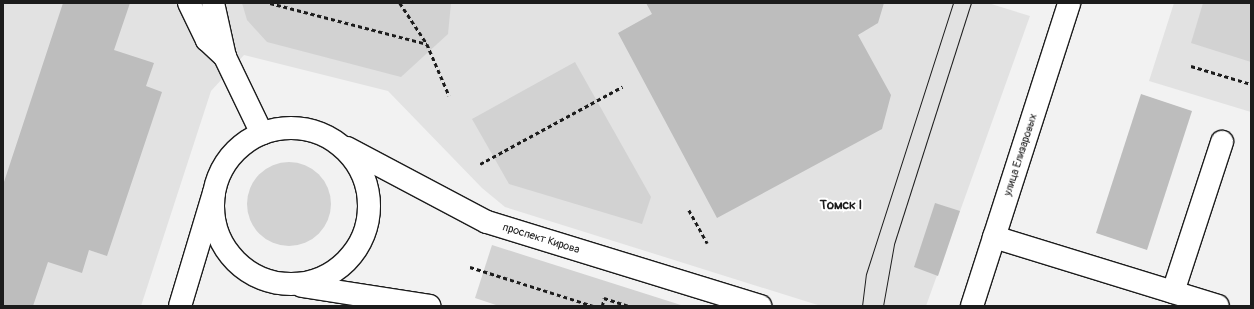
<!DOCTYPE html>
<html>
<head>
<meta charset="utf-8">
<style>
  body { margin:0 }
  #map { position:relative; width:1254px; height:309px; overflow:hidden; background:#f2f2f2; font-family:Pangolin,sans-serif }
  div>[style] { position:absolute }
  .built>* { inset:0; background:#e2e2e2 }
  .green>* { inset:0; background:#d2d2d2 }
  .round { border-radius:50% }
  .building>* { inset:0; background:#bdbdbd }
  .path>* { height:2.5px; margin-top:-1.25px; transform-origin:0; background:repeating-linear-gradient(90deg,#1c1c1c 0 4px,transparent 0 7px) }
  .roads { filter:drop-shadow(1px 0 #1c1c1c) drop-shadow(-1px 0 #1c1c1c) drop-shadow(0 1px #1c1c1c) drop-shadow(0 -1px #1c1c1c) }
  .minor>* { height:22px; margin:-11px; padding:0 11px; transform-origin:11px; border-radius:11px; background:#fff }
  .major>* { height:22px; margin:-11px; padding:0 11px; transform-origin:11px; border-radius:11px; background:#fff }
  .major>.ring { margin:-11px; padding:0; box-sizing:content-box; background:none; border:22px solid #fff; border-radius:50% }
  .tram>* { height:1px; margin:-0.5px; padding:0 0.5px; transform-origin:0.5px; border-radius:0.5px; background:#1c1c1c }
  span { translate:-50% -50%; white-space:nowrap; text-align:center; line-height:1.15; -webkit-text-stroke:4px #fff; paint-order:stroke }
  .street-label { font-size:11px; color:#1c1c1c }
  .quarter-label { font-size:13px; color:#1c1c1c; font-weight:700 }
  .frame { position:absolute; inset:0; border:4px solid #1c1c1c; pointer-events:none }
</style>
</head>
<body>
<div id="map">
  <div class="built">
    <div style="clip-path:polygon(3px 3px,988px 3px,1030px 16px,926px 306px,821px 306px,505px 207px,482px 188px,388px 91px,244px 55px,211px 91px,141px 306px,3px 306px)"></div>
    <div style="clip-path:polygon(1174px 3px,1251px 3px,1251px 112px,1149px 81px)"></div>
  </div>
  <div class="green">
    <div style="clip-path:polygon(242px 3px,451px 3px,448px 34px,401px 77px,267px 42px,247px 20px)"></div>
    <div style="clip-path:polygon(1203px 3px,1251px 3px,1251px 62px,1191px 43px)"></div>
    <div style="clip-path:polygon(575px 62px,651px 197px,642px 224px,509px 184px,472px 119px)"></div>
    <div class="round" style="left:247px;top:162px;width:84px;height:84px"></div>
    <div style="clip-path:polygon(492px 245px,684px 306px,499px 306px,475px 298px)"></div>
  </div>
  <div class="building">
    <div style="clip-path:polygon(63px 3px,130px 3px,114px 50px,154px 63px,146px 86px,162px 92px,107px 256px,89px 250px,82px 273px,48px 262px,33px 306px,3px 306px,3px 185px)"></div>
    <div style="clip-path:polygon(646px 3px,884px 3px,878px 23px,858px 35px,891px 95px,882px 129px,717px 218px,618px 33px,652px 14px)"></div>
    <div style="clip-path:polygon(1141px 94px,1192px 111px,1147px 250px,1096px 233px)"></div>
    <div style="clip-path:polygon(935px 203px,960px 211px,938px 276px,914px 267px)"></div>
  </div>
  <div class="path">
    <div style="left:270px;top:3px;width:162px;rotate:14.6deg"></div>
    <div style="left:400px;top:3px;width:49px;rotate:56.6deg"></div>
    <div style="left:427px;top:44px;width:56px;rotate:66.7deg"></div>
    <div style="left:1191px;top:66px;width:63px;rotate:16.7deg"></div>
    <div style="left:480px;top:164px;width:162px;rotate:-28.5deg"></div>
    <div style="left:689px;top:210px;width:38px;rotate:61deg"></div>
    <div style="left:470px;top:267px;width:130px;rotate:17.5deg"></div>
    <div style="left:602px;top:306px;width:8px;rotate:-76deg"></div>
    <div style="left:604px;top:298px;width:26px;rotate:18deg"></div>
  </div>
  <div class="roads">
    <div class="minor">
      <div style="left:189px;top:3px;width:41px;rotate:64.1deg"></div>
      <div style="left:207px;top:40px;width:25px;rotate:43deg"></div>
      <div style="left:213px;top:3px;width:55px;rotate:77.5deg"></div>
      <div style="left:225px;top:57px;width:85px;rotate:64.3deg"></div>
      <div style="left:994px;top:237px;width:234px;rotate:17.1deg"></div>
      <div style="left:1173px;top:292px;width:158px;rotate:-71.9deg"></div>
      <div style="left:180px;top:306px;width:118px;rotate:-73.3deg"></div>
    </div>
    <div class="major">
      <div class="ring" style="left:213px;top:128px;width:134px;height:134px"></div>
      <div style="left:347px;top:148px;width:158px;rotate:27.9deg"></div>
      <div style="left:487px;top:222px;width:286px;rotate:17.1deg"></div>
      <div style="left:302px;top:286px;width:129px;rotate:8.9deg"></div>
      <div style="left:972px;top:306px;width:318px;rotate:-72.2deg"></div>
    </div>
  </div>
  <div class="tram">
    <div style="left:862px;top:306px;width:32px;rotate:-83deg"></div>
    <div style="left:866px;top:274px;width:285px;rotate:-72.2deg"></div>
    <div style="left:883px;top:306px;width:63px;rotate:-79.9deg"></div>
    <div style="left:894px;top:244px;width:253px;rotate:-72.3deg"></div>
  </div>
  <div class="street-label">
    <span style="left:1021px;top:155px;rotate:-72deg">улица Елизаровых</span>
    <span style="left:541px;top:239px;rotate:17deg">проспект Кирова</span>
  </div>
  <div class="quarter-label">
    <span style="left:841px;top:205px">Томск I</span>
  </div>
  <div class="frame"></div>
</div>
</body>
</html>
